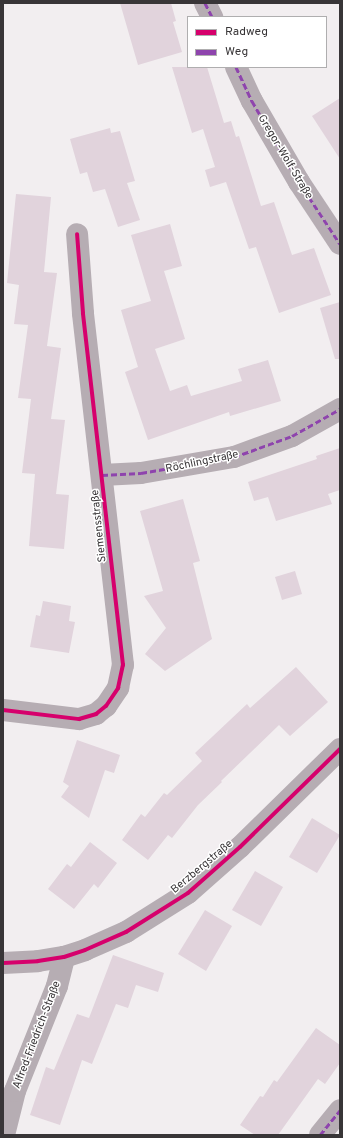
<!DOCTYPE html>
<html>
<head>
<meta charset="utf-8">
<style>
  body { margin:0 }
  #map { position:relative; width:343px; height:1138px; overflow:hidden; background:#f2eef0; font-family:Overpass,sans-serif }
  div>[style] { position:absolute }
  .building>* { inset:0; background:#e1d3dc }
  .minor>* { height:22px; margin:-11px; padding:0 11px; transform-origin:11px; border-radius:11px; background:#b6adb3 }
  .quiet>* { height:3px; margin-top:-1.5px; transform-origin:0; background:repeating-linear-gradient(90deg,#8e44ad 0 6px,transparent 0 9px) }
  .cycleway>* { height:4px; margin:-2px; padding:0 2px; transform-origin:2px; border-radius:2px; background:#d6006c }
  span { translate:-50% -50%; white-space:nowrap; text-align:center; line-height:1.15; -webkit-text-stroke:3px #fff; paint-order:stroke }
  .street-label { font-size:11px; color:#383537 }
  .frame { position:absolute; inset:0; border:4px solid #383537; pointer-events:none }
  .legend { position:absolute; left:187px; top:16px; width:140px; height:52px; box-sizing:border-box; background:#fff; border:1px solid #afaeaf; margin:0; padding:5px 7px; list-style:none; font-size:12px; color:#383537 }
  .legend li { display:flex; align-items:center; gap:8px; height:20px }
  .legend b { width:20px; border:1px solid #afaeaf }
</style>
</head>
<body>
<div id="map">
  <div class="building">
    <div style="clip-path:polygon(120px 3px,171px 3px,176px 21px,173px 22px,182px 52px,138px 65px)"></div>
    <div style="clip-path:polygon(172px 67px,207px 67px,224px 123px,231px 121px,236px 137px,239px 136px,261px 206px,274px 202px,292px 255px,314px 248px,331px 295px,279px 313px,256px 247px,249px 249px,226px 182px,210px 187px,205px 170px,215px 167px,203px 129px,192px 133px)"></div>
    <div style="clip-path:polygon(340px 98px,340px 159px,312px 116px)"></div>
    <div style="clip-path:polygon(110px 128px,111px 133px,120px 131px,135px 181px,127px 183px,140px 220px,118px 227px,105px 189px,93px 192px,87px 172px,80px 174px,70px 139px)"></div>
    <div style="clip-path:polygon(16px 194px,51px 197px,44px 272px,57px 273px,47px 346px,61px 348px,51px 419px,65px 420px,56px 494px,69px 495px,64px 549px,29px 546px,35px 474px,22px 473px,31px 399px,18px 398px,28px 325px,14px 324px,19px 285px,7px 283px)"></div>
    <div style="clip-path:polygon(170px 224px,182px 266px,164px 271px,185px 339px,155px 349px,170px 391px,187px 385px,191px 396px,242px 381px,238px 369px,268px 360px,281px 401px,230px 416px,229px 412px,148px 440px,125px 372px,138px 367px,121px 310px,151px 301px,131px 235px)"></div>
    <div style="clip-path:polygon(340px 302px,340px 359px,335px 359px,320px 308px)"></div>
    <div style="clip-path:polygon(340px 448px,340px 490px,328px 494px,332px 504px,276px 521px,268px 497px,254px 501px,248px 482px,317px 459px,316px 456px)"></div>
    <div style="clip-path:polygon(183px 499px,200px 561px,193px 563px,212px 639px,165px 671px,145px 654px,166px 628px,144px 596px,163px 591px,140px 511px)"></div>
    <div style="clip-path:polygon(295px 571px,302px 594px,282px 600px,275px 577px)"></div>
    <div style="clip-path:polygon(43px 601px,71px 606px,69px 621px,75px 622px,69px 653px,30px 647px,36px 615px,40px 616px)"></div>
    <div style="clip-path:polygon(296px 667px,328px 702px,290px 736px,279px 725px,221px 781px,222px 782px,198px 805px,172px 838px,168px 835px,148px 860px,122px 840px,141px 814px,145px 817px,164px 793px,167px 795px,202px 761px,195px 753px,247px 704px,250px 708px)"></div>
    <div style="clip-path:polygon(77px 740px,120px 755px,114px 773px,105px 770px,89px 818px,61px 797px,69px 786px,63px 782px)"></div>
    <div style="clip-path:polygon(312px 818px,340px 835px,317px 873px,289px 857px)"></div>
    <div style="clip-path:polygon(90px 842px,117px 863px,98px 888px,94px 884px,74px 909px,48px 889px,67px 864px,71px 867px)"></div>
    <div style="clip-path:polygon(255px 871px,283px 887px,261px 926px,232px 910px)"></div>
    <div style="clip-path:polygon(205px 910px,232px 926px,206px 971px,178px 954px)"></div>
    <div style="clip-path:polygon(113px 955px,164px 973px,158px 992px,136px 985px,128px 1008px,116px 1004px,92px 1064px,82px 1060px,60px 1125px,30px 1115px,46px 1067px,54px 1070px,77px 1014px,89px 1018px)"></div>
    <div style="clip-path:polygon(316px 1028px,340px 1045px,340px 1063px,325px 1084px,318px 1079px,278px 1135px,255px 1135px,240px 1125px,260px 1096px,263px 1097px,274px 1080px,277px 1082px)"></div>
  </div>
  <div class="minor">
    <div style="left:205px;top:3px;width:16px;rotate:63deg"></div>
    <div style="left:236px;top:67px;width:38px;rotate:65deg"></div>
    <div style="left:252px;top:101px;width:94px;rotate:59.9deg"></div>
    <div style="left:299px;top:182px;width:74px;rotate:56.5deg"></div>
    <div style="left:102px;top:475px;width:39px;rotate:-3deg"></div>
    <div style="left:141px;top:473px;width:94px;rotate:-9.8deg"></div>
    <div style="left:234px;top:457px;width:62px;rotate:-19.9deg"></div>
    <div style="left:292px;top:436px;width:55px;rotate:-29.4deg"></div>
    <div style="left:3px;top:710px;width:77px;rotate:6.8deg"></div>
    <div style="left:79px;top:719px;width:18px;rotate:-16deg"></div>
    <div style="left:96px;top:714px;width:13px;rotate:-39deg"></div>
    <div style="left:106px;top:706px;width:22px;rotate:-56deg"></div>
    <div style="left:118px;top:688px;width:24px;rotate:-78deg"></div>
    <div style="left:123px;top:665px;width:354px;rotate:-96.5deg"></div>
    <div style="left:83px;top:313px;width:79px;rotate:-94.3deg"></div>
    <div style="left:3px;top:963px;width:35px;rotate:-3deg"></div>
    <div style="left:38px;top:961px;width:26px;rotate:-9deg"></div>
    <div style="left:64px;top:957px;width:22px;rotate:-18deg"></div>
    <div style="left:85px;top:950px;width:45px;rotate:-23.7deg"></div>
    <div style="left:126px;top:932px;width:73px;rotate:-32.2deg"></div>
    <div style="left:188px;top:893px;width:69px;rotate:-41.5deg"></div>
    <div style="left:240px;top:847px;width:140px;rotate:-44.4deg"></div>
    <div style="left:4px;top:1135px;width:45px;rotate:-76deg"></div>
    <div style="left:15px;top:1091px;width:113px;rotate:-68.2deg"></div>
    <div style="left:57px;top:986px;width:30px;rotate:-76deg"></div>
    <div style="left:320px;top:1135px;width:32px;rotate:-51deg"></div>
  </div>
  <div class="quiet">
    <div style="left:205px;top:3px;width:16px;rotate:63deg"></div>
    <div style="left:236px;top:67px;width:38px;rotate:65deg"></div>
    <div style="left:252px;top:101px;width:94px;rotate:59.9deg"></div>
    <div style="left:299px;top:182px;width:74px;rotate:56.5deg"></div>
    <div style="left:102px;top:475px;width:39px;rotate:-3deg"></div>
    <div style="left:141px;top:473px;width:94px;rotate:-9.8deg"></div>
    <div style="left:234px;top:457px;width:62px;rotate:-19.9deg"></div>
    <div style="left:292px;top:436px;width:55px;rotate:-29.4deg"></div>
    <div style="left:320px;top:1135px;width:32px;rotate:-51deg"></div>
  </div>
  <div class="cycleway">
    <div style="left:3px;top:710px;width:77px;rotate:6.8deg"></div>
    <div style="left:79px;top:719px;width:18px;rotate:-16deg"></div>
    <div style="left:96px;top:714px;width:13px;rotate:-39deg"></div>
    <div style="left:106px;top:706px;width:22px;rotate:-56deg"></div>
    <div style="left:118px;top:688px;width:24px;rotate:-78deg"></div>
    <div style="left:123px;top:665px;width:354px;rotate:-96.5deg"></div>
    <div style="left:83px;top:313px;width:79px;rotate:-94.3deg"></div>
    <div style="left:3px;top:963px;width:35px;rotate:-3deg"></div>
    <div style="left:38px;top:961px;width:26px;rotate:-9deg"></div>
    <div style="left:64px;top:957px;width:22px;rotate:-18deg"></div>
    <div style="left:85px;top:950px;width:45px;rotate:-23.7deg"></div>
    <div style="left:126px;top:932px;width:73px;rotate:-32.2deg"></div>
    <div style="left:188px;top:893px;width:69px;rotate:-41.5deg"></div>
    <div style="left:240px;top:847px;width:140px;rotate:-44.4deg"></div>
  </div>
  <div class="street-label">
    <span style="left:285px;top:157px;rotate:59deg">Gregor-Wolf-Straße</span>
    <span style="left:202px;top:462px;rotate:-12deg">Röchlingstraße</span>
    <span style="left:99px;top:526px;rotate:-96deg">Siemensstraße</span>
    <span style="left:202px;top:867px;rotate:-40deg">Berzbergstraße</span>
    <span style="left:37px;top:1035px;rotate:-69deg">Alfred-Friedrich-Straße</span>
  </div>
  <div class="frame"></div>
  <ul class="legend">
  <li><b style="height:5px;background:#d6006c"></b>Radweg</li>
  <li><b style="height:5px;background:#8e44ad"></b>Weg</li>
  </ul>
</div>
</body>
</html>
